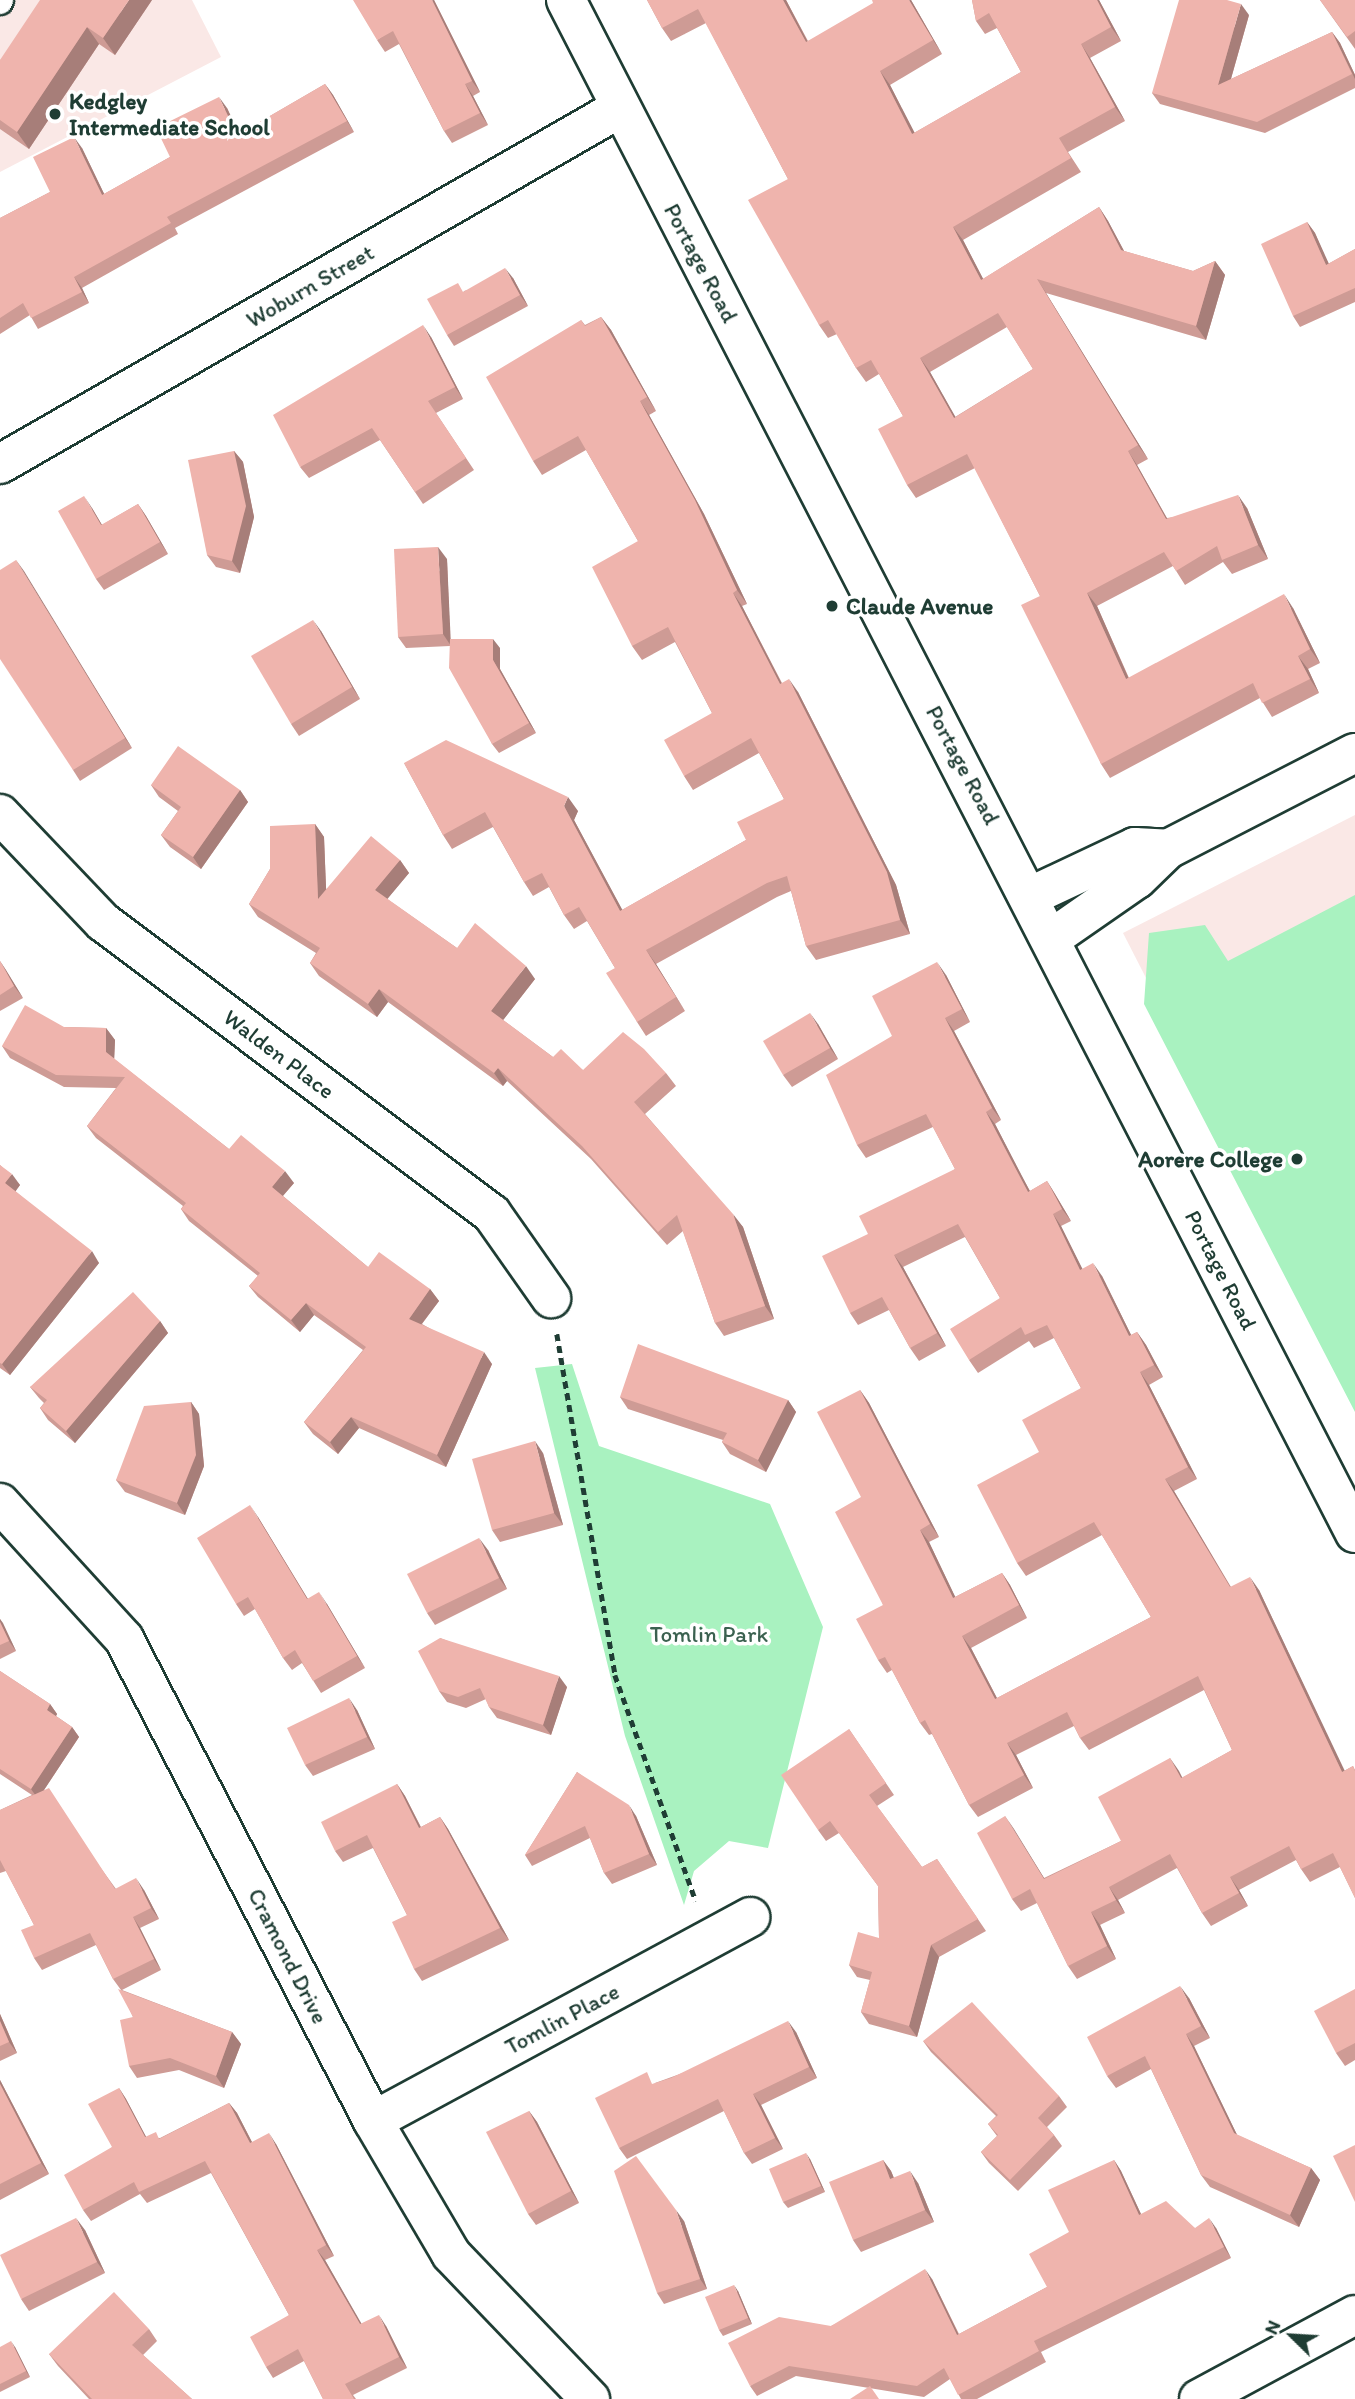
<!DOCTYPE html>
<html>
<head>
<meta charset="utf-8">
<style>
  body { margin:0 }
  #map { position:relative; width:1355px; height:2399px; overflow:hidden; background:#fff; font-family:Itim,sans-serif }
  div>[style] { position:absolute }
  .built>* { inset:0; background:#fae8e6 }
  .green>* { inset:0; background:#a9f2c0 }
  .path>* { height:4.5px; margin-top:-2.25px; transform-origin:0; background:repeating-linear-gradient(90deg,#1f3d34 0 7px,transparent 0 12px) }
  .roads { filter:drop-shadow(2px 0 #1f3d34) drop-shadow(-2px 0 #1f3d34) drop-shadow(0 2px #1f3d34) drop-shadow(0 -2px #1f3d34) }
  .service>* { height:24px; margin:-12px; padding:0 12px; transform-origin:12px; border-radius:12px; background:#fff }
  .minor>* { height:38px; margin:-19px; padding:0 19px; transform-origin:19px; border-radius:19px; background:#fff }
  .tertiary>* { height:38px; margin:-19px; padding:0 19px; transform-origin:19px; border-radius:19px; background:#fff }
  .secondary>* { height:38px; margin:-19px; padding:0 19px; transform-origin:19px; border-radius:19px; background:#fff }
  .wall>* { inset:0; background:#ce9b95 }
  .shaded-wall>* { inset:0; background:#a77e79 }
  .building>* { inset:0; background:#efb4ad }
  .dots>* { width:19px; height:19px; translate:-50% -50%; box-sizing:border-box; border:4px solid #fff; border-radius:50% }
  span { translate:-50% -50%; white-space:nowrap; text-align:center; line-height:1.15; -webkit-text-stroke:7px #fff; paint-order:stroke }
  .poi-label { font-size:23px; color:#1f3d34; font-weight:700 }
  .left { translate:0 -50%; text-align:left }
  .right { translate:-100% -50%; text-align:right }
  .street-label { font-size:23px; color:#1f3d34 }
  .park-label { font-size:23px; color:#3b6150 }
  .north { position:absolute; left:1257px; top:2301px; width:70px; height:70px; -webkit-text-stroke:5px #fff; paint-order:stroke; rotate:294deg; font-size:19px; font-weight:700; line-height:28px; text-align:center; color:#1f3d34 }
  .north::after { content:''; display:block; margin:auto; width:24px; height:32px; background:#1f3d34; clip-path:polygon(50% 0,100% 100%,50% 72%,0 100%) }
</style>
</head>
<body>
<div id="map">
  <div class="built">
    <div style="clip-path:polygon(0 0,192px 0,221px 57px,0 172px)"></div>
    <div style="clip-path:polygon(1355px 815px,1355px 1386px,1123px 933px)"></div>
  </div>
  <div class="green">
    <div style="clip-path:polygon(1355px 895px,1355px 1412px,1144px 1004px,1149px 933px,1205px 925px,1228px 961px)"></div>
    <div style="clip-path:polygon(572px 1364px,599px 1446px,770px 1504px,823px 1627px,768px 1848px,729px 1841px,694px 1871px,684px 1905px,625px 1736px,535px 1368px)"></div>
  </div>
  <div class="path">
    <div style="left:557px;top:1334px;width:346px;rotate:80.3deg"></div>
    <div style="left:615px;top:1675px;width:240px;rotate:70.3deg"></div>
  </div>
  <div class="roads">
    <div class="service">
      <div style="left:0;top:2px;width:2px;rotate:-63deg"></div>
    </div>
    <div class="minor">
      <div style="left:0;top:814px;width:149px;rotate:46.4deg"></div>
      <div style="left:103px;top:922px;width:486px;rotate:36.9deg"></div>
      <div style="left:492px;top:1214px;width:103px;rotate:54.9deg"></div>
      <div style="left:0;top:1503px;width:184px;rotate:47.6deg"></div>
      <div style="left:124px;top:1639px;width:543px;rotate:62.68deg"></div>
      <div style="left:373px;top:2121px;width:154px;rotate:59.6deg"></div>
      <div style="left:451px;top:2254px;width:201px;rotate:46.2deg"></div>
      <div style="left:373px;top:2121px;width:429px;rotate:-28.4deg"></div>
    </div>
    <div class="tertiary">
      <div style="left:0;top:464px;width:715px;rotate:-29.86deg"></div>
    </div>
    <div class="secondary">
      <div style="left:566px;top:0;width:1724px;rotate:62.77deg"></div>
      <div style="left:1031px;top:896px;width:115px;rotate:-25.2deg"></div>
      <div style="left:1135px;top:847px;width:33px;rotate:3deg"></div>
      <div style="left:1052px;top:938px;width:103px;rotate:-34.8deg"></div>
      <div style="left:1137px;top:879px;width:43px;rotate:-44.1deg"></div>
      <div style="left:1168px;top:849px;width:210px;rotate:-27.2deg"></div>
      <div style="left:1199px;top:2399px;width:177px;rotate:-28.3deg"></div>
    </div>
  </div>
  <div class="wall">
    <div style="clip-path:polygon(152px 0,115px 55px,99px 44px,29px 149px,0 129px,0 60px)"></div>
    <div style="clip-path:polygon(434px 0,480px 92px,473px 96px,488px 125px,452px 143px,444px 131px,399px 44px,385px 52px,377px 40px)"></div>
    <div style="clip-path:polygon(evenodd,647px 0,786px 0,808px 41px,911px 0,942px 54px,890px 85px,914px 133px,1021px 72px,997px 28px,985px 34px,976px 21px,972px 0,1099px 0,1121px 41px,1090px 58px,1125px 121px,1068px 152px,1081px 172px,963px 240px,983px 279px,1099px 207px,1108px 221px,1124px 251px,1193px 271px,1215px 261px,1225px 275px,1206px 340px,1046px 293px,1148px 459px,1137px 465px,1167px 518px,1247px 508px,1268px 559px,1232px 574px,1223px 562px,1185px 585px,1173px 566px,1097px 606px,1129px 678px,1293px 608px,1320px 663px,1308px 669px,1319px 693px,1272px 717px,1260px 698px,1110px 778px,1101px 764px,1040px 596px,975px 468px,916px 498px,907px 485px,903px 416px,879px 374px,866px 382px,856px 368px,837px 334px,828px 338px,819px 325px,788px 179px,706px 23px,671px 41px,662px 28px,647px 0,1007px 327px,1033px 369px,955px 417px,930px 372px,1007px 327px)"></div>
    <div style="clip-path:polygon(1320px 0,1355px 0,1355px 49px)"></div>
    <div style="clip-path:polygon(1249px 15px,1231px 79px,1332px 32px,1340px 43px,1355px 75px,1355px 88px,1265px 133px,1160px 104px,1152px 93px)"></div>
    <div style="clip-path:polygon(325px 84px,333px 95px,354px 132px,175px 228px,178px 234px,82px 288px,89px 303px,38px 329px,30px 315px,0 334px,0 218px,50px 192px,82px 148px,104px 194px,170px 157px,227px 108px,239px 134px)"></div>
    <div style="clip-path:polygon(1307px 222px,1315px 233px,1328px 264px,1355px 249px,1355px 302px,1300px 327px,1293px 316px)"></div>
    <div style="clip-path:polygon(513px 278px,528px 306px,454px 346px,447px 335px,464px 291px)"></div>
    <div style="clip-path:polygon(601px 317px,611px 330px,656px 411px,649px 415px,704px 514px,747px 604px,742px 606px,782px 683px,798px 692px,896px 885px,910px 934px,816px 960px,806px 946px,791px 891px,777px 897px,656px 964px,685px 1011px,646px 1036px,637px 1022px,615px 968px,587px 921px,574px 929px,564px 915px,549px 887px,533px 896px,524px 882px,493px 827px,452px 849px,443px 835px,404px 763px,578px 811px,574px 820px,622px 910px,746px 840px,784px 799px,759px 753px,693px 790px,684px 776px,712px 713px,675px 642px,642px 660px,632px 646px,638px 541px,586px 450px,542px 475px,533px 461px,581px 320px,585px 325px)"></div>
    <div style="clip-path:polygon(431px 337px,463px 399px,436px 413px,474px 470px,423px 504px,380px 440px,309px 478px,300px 467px)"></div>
    <div style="clip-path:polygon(234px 451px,243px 462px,254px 517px,240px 573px,216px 567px,207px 555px)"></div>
    <div style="clip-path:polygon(138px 504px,146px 516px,168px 554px,104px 590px,96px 579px,92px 508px,102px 525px)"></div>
    <div style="clip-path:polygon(447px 559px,450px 639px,500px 648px,500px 669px,536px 733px,499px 753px,492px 744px,450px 646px,406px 648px,398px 637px)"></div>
    <div style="clip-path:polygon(16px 560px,132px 748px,80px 781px,73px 770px)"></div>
    <div style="clip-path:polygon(321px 631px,360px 699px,299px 736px,291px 724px)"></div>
    <div style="clip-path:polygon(151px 785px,240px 790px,248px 802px,201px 869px,170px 847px,161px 835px,178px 811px,159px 797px)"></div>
    <div style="clip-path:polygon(315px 824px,324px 837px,326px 889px,400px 860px,409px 873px,387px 899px,457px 948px,535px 979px,503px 1020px,553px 1057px,583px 1070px,666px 1073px,676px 1086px,645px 1114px,743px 1227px,774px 1319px,724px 1336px,715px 1323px,683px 1231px,667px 1245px,591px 1159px,507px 1081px,503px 1086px,388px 1002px,377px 1017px,319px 976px,310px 963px,316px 953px,258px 917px,249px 904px,270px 869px)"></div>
    <div style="clip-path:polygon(0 961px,23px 998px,0 1011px)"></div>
    <div style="clip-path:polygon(946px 975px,970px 1022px,954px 1031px,1001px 1120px,995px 1124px,1020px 1173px,1030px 1191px,1047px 1181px,1055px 1194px,1071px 1221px,1061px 1226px,1082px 1269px,1102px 1276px,1131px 1335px,1137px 1332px,1146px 1345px,1163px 1377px,1149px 1385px,1197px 1479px,1174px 1491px,1231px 1587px,1259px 1590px,1344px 1771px,1353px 1766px,1355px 1770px,1355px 1898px,1340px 1867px,1310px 1882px,1301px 1869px,1296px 1860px,1239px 1890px,1248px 1906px,1211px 1926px,1202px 1913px,1177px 1868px,1118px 1900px,1125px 1913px,1100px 1925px,1116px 1959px,1077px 1979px,1068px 1966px,1037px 1903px,1021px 1911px,1012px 1899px,1005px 1816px,1044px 1878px,1121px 1841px,1170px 1758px,1182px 1778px,1232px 1750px,1204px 1690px,1089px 1750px,1080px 1738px,1074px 1726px,1016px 1755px,1033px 1788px,978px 1817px,969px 1805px,932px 1734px,929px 1735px,920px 1723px,892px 1670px,887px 1673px,878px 1660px,883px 1605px,861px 1497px,860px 1390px,869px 1403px,939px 1537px,929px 1542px,955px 1597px,1002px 1573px,1010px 1585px,1027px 1618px,971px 1648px,997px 1698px,1151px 1617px,1102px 1535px,1026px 1576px,1017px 1563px,1039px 1452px,1081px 1388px,1054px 1338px,1034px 1348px,1029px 1341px,978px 1373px,969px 1360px,1000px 1298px,965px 1237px,903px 1267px,946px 1346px,919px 1361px,910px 1348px,889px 1310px,858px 1325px,850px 1313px,868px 1234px,955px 1169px,933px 1127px,866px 1158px,857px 1145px,892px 1036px)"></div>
    <div style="clip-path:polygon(818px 1024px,838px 1059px,792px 1087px,783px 1075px)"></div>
    <div style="clip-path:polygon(64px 1027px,106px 1028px,115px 1040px,114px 1059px,229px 1149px,294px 1183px,283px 1196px,368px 1267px,430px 1289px,439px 1301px,422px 1324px,492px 1364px,446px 1467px,359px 1428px,338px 1454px,313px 1434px,304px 1422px,363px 1350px,314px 1315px,300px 1332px,258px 1297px,249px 1286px,258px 1276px,189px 1221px,181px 1209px,183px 1206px,96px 1138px,87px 1126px,116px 1088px,64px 1087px,10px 1058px,2px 1046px)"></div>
    <div style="clip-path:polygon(0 1165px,20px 1185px,15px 1191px,99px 1263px,10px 1375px,0 1368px)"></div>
    <div style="clip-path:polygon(160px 1321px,168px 1333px,75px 1443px,48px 1420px,40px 1408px,44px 1403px,39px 1398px,30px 1387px)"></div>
    <div style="clip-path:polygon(620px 1397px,788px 1400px,796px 1412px,766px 1472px,730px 1454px,722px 1442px,723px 1440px,628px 1409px)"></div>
    <div style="clip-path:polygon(191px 1402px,199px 1414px,204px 1466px,185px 1515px,125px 1492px,116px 1480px)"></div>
    <div style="clip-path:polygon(543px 1453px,563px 1525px,500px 1542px,492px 1530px)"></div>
    <div style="clip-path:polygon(258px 1517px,308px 1599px,327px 1604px,365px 1668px,321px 1693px,302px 1663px,292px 1670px,283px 1658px,255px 1609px,244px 1616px,236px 1604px)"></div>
    <div style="clip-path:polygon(488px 1550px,507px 1589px,435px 1625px,427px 1613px)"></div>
    <div style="clip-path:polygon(0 1619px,16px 1651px,0 1659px)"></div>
    <div style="clip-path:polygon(440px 1638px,567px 1687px,551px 1735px,497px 1718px,489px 1707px,486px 1699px,466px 1708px,447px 1702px,439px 1691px)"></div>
    <div style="clip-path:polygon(0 1671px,50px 1704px,57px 1714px,56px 1716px,72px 1727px,79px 1737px,44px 1790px,116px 1889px,144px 1890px,159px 1919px,140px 1928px,161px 1970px,122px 1990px,232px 2032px,241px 2044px,224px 2088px,179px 2070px,137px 2078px,129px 2066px,133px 2017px,121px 1990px,113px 1979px,96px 1945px,42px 1970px,34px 1958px,34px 1925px,6px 1871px,0 1873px,0 1810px,32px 1795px,0 1774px)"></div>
    <div style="clip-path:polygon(357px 1710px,375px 1749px,313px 1776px,305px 1765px)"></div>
    <div style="clip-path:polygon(849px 1729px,894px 1795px,877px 1806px,922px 1867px,937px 1859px,986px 1931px,939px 1957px,917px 2037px,869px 2024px,861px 2012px,870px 1980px,857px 1977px,849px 1965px,879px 1938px,878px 1886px,839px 1833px,826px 1841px,818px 1830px)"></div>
    <div style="clip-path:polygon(577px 1772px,636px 1816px,657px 1865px,612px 1884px,604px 1873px,590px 1838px,532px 1866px,525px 1855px)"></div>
    <div style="clip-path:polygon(397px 1784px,405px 1796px,421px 1827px,440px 1817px,448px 1829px,509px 1940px,422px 1981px,414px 1969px,407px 1915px,373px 1848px,343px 1862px,335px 1851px)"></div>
    <div style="clip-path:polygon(1355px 1989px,1355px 2060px,1345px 2066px,1336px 2053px)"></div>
    <div style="clip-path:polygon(1189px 1998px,1210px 2038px,1194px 2046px,1237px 2135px,1311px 2168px,1320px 2180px,1299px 2227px,1210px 2187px,1201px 2175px,1151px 2069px,1116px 2088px,1107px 2076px)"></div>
    <div style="clip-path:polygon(0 2014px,17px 2053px,0 2061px)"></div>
    <div style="clip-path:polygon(796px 2032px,817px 2078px,761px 2105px,783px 2149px,752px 2164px,744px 2153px,724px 2111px,627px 2159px,619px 2148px,655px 2083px)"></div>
    <div style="clip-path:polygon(923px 2041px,1059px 2096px,1067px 2107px,1047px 2127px,1054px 2135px,1062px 2146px,1018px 2191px,989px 2163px,981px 2152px,997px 2136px,988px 2124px,996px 2116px,931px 2052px)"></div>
    <div style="clip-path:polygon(0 2080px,49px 2174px,0 2200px)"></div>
    <div style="clip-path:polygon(119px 2088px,126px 2099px,146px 2137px,160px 2138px,229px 2103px,237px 2113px,252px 2142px,276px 2144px,334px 2256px,325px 2260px,361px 2324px,386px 2326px,407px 2368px,353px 2395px,356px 2399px,323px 2399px,304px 2361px,273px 2378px,266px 2367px,289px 2315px,211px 2173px,147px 2203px,140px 2194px,91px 2221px,83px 2210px,112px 2147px)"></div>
    <div style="clip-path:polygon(529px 2111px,537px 2122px,579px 2203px,536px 2225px,528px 2214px)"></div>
    <div style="clip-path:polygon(810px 2159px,825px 2192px,788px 2208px,783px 2202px)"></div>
    <div style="clip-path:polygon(883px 2160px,891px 2171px,894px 2178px,918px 2183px,934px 2222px,861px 2252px,853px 2240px)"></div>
    <div style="clip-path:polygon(1114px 2160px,1121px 2171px,1141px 2214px,1195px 2228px,1216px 2228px,1231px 2258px,1041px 2352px,1046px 2362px,977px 2399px,961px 2399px,950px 2379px,924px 2397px,796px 2376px,757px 2396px,750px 2386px,831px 2326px,932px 2279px,959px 2334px,1047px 2287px,1069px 2232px)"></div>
    <div style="clip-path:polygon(684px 2221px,707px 2289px,664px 2304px,657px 2293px)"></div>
    <div style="clip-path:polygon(85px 2230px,105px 2273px,29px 2311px,21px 2299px)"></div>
    <div style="clip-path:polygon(738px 2291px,752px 2324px,723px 2336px,719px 2330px)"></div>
    <div style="clip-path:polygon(149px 2329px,157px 2341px,143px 2355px,192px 2399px,89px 2399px,58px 2366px,49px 2354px)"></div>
    <div style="clip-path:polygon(0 2347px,15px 2347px,30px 2377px,0 2392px)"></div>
  </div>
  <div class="shaded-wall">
    <div style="clip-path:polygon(129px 0,152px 0,115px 55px,103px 38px)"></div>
    <div style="clip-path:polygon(432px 0,434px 0,480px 92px,472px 81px)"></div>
    <div style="clip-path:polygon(783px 0,786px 0,815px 56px,806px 42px)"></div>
    <div style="clip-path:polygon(909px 0,911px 0,942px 54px,933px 40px)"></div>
    <div style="clip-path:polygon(1097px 0,1099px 0,1121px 41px,1111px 27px)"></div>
    <div style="clip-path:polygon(1241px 4px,1249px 15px,1226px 96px,1218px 85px)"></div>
    <div style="clip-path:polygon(87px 27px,99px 44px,29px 149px,17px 132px)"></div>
    <div style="clip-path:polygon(1332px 32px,1340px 43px,1355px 75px,1355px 79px)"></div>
    <div style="clip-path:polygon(1081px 44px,1090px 58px,1125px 121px,1115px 107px)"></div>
    <div style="clip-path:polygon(880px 71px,890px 85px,922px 147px,912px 134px)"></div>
    <div style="clip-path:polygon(325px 84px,333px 95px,354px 132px,347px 121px)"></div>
    <div style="clip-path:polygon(465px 84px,473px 96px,488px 125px,480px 113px)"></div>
    <div style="clip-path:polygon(219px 97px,227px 108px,245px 146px,237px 135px)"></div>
    <div style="clip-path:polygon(74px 137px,82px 148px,110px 206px,102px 195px)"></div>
    <div style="clip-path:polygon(1099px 207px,1108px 221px,1131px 264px,1121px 250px)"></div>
    <div style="clip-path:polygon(1307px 222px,1315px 233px,1334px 275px,1326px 265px)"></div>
    <div style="clip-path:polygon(953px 227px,963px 240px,991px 294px,981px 280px)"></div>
    <div style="clip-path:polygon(1215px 261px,1225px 275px,1206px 340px,1196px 326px)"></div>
    <div style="clip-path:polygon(505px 268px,513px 278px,528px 306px,520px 295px)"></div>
    <div style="clip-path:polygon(74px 277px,82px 288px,89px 303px,82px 292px)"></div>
    <div style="clip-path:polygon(1037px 279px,1046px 293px,1148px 459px,1138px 445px)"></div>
    <div style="clip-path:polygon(601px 317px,611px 330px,656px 411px,647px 397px)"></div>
    <div style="clip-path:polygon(423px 325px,431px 337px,463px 399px,455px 387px)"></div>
    <div style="clip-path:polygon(920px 358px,930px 372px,964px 432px,954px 418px)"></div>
    <div style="clip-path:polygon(640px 401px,649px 415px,704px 514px,747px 604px,737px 590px)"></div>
    <div style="clip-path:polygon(234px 451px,243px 462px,254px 517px,240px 573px,232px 561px)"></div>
    <div style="clip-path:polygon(1128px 451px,1137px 465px,1175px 533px,1166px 519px)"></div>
    <div style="clip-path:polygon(1238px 495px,1247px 508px,1268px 559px,1258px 545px)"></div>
    <div style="clip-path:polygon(84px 496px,92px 508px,109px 537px,101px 525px)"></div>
    <div style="clip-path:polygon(138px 504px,146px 516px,168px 554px,160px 542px)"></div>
    <div style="clip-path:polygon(438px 547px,447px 559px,451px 646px,443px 634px)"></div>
    <div style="clip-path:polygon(16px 560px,24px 571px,132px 748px,125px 738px)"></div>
    <div style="clip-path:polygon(733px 593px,742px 606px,789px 698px,780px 684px)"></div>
    <div style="clip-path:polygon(1087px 593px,1097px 606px,1135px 693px,1126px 679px)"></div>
    <div style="clip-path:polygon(1284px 594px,1293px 608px,1320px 663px,1310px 649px)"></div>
    <div style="clip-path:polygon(313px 620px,321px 631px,360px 699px,352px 687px)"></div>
    <div style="clip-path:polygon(493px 639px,500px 648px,500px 669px,536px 733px,529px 723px,493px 660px)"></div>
    <div style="clip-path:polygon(1298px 656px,1308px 669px,1319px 693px,1310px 679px)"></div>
    <div style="clip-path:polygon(789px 679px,798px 692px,896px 885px,910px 934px,900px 920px)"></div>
    <div style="clip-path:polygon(240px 790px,248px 802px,201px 869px,193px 857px)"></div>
    <div style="clip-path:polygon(568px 797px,578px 811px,574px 820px,630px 924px,620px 911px,564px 806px)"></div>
    <div style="clip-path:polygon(315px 824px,324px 837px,327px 912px,318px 899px)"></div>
    <div style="clip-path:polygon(400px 860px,409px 873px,384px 903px,375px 890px)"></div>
    <div style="clip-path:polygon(646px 950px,656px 964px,685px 1011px,676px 997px)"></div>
    <div style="clip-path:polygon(0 961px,6px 970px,23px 998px,14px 986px)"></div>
    <div style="clip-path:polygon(937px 962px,946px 975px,970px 1022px,962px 1009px)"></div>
    <div style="clip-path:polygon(526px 966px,535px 979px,500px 1024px,491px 1011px)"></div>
    <div style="clip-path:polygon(379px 989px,388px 1002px,377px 1017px,368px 1004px)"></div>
    <div style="clip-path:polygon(810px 1013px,818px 1024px,838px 1059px,830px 1048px)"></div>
    <div style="clip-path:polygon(945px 1018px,954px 1031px,1001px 1120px,992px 1108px)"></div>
    <div style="clip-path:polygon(106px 1028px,115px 1040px,114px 1064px,106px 1052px)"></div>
    <div style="clip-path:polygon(498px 1068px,507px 1081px,503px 1086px,494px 1073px)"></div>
    <div style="clip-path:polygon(986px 1112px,995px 1124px,1037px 1205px,1028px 1192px)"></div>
    <div style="clip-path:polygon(285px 1171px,294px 1183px,280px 1199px,272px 1187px)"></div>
    <div style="clip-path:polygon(12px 1174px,20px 1185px,13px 1195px,5px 1183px)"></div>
    <div style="clip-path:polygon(1047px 1181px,1055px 1194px,1071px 1221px,1062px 1209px)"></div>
    <div style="clip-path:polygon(733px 1214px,743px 1227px,774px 1319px,765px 1306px)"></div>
    <div style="clip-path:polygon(1053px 1214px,1061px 1226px,1089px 1282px,1080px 1270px)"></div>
    <div style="clip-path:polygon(92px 1251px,99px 1263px,10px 1375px,2px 1364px)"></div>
    <div style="clip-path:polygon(894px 1255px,903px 1267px,946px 1346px,937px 1333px)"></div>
    <div style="clip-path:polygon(1093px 1263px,1102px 1276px,1138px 1349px,1129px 1336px)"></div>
    <div style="clip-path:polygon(430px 1289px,439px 1301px,417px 1330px,409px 1319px)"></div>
    <div style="clip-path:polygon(306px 1303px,314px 1315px,300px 1332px,291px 1320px)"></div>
    <div style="clip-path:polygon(160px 1321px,168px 1333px,75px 1443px,66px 1431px)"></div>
    <div style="clip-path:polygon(1137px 1332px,1146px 1345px,1163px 1377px,1154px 1365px)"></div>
    <div style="clip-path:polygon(484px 1352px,492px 1364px,446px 1467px,437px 1455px)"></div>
    <div style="clip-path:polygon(1140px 1372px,1149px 1385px,1197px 1479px,1188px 1467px)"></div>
    <div style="clip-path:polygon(860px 1390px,869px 1403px,939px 1537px,930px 1524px)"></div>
    <div style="clip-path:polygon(788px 1400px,796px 1412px,766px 1472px,758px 1460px)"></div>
    <div style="clip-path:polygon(191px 1402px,199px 1414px,204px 1466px,185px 1515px,177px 1503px)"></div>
    <div style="clip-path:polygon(351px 1417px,359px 1428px,338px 1454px,330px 1442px)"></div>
    <div style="clip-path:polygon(535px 1441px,543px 1453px,563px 1525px,554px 1513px)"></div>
    <div style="clip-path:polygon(1165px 1479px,1174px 1491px,1238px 1600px,1230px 1587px)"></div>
    <div style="clip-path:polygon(250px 1505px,258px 1517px,315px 1611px,307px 1599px)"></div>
    <div style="clip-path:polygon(920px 1530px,929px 1542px,962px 1611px,953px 1598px)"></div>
    <div style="clip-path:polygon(479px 1538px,488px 1550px,507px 1589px,499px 1578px)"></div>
    <div style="clip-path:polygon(1002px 1573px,1010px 1585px,1027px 1618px,1019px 1605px)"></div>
    <div style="clip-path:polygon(1250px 1577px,1259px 1590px,1351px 1784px,1342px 1772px)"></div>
    <div style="clip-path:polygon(319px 1592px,327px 1604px,365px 1668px,357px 1656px)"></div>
    <div style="clip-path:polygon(0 1619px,3px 1623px,16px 1651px,9px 1641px,0 1622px)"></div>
    <div style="clip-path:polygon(962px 1636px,971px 1648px,1004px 1712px,995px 1699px)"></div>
    <div style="clip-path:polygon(559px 1676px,567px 1687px,551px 1735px,543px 1725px)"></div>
    <div style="clip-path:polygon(349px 1698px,357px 1710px,375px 1749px,367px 1737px)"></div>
    <div style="clip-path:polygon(50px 1704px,57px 1714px,54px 1720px,47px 1710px)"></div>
    <div style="clip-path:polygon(72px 1727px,79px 1737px,38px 1799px,31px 1789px)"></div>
    <div style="clip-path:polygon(1007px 1743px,1016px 1755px,1033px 1788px,1024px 1775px)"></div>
    <div style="clip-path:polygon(1170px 1758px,1179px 1771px,1189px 1791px,1181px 1778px)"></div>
    <div style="clip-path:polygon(397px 1784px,405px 1796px,427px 1840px,419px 1828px)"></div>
    <div style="clip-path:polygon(629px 1805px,636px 1816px,657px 1865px,649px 1854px)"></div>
    <div style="clip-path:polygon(1005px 1816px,1014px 1829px,1052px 1891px,1044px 1879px)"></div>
    <div style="clip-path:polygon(440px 1817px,448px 1829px,509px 1940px,500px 1928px)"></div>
    <div style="clip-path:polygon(1230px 1877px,1239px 1890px,1248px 1906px,1239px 1893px)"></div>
    <div style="clip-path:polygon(136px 1878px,144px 1890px,159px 1919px,151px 1908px)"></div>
    <div style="clip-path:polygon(1109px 1887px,1118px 1900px,1125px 1913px,1116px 1900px)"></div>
    <div style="clip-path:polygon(1091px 1912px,1100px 1925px,1116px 1959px,1107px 1946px)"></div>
    <div style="clip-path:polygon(133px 1917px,140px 1928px,161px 1970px,154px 1959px)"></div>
    <div style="clip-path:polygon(931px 1945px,939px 1957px,917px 2037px,909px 2026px)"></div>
    <div style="clip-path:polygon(1180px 1986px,1189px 1998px,1210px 2038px,1201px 2026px)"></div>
    <div style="clip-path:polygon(0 2014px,17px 2053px,9px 2042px,0 2021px)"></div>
    <div style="clip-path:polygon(788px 2021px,796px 2032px,817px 2078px,809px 2067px)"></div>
    <div style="clip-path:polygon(232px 2032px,241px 2044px,224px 2088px,216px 2076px)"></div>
    <div style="clip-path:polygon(1186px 2034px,1194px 2046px,1242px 2145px,1234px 2133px)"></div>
    <div style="clip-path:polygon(0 2080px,49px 2174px,41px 2163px,0 2084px)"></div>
    <div style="clip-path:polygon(119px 2088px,126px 2099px,152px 2148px,145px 2137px)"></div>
    <div style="clip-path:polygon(753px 2094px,761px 2105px,783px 2149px,775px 2138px)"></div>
    <div style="clip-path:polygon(229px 2103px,237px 2113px,258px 2154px,250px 2143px)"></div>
    <div style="clip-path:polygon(529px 2111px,537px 2122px,579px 2203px,571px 2191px)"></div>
    <div style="clip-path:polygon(269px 2133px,276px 2144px,334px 2256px,326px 2245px)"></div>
    <div style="clip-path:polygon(806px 2153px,810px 2159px,825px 2192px,821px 2186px)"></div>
    <div style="clip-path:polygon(883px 2160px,891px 2171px,899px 2191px,890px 2179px)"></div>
    <div style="clip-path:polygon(1114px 2160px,1121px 2171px,1146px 2225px,1139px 2215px)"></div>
    <div style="clip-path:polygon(1311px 2168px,1320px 2180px,1299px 2227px,1290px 2215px)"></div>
    <div style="clip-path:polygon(910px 2171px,918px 2183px,934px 2222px,925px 2210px)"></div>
    <div style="clip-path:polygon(676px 2210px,684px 2221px,707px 2289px,700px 2279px)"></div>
    <div style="clip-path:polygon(76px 2218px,85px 2230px,105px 2273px,97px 2262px)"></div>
    <div style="clip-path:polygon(1209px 2218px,1216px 2228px,1231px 2258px,1224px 2247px)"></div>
    <div style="clip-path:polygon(317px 2250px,325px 2260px,368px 2335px,360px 2324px)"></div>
    <div style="clip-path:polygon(925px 2269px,932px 2279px,964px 2346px,957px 2335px)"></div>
    <div style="clip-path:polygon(734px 2285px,738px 2291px,752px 2324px,748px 2318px)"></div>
    <div style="clip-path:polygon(379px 2315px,386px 2326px,407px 2368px,399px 2357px)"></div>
    <div style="clip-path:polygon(11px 2341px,15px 2347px,30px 2377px,26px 2371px)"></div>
  </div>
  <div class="building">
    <div style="clip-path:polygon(40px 0,129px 0,103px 38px,87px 27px,17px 132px,0 120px,0 60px)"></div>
    <div style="clip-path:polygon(353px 0,432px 0,472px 81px,465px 84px,480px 113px,444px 131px,393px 31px,377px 40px)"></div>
    <div style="clip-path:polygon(evenodd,647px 0,783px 0,806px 42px,873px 3px,872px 0,909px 0,933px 40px,880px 71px,912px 134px,1021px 72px,989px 13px,976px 21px,972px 0,1097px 0,1111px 27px,1081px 44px,1115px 107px,1059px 138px,1071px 158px,953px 227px,981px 280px,1099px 207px,1121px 250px,1193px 271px,1215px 261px,1196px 326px,1037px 279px,1138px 445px,1128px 451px,1166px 519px,1238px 495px,1258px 545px,1222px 560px,1217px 546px,1176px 571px,1164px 552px,1087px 593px,1126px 679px,1284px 594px,1310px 649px,1298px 656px,1310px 679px,1262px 703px,1253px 683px,1101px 764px,1021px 605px,1040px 596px,967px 454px,907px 485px,878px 429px,903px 416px,871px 360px,856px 368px,828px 320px,819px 325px,748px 200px,788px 179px,698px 9px,662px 28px,647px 0,998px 313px,1033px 369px,954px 418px,920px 358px,998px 313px)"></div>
    <div style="clip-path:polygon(1179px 0,1227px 0,1241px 4px,1218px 85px,1332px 32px,1352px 74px,1257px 122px,1152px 93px)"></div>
    <div style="clip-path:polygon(1320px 0,1355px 0,1355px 31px,1347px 37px)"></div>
    <div style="clip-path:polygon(325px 84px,347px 121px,167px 217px,171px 223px,74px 277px,82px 292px,31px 318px,23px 303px,0 318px,0 218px,50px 192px,33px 157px,74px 137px,102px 195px,170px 157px,156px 128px,219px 97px,237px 135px)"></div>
    <div style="clip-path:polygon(1307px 222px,1326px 265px,1355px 249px,1355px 288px,1293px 316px,1261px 244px)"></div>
    <div style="clip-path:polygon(505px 268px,520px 295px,447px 335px,427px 299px,458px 283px,463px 292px)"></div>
    <div style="clip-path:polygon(601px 317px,647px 397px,640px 401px,695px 500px,737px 590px,733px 593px,780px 684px,789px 679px,887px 872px,900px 920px,806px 946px,787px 876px,767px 883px,646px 950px,676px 997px,637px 1022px,606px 973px,615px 968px,579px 907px,564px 915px,542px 873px,524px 882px,485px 812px,443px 835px,404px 763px,446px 740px,568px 797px,564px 806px,620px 911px,746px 840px,737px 822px,784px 799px,751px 738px,684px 776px,664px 740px,712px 713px,668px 627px,632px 646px,592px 567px,638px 541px,578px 436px,533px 461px,486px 377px,581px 320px,585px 326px)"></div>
    <div style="clip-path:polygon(423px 325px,455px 387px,428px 401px,466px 458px,415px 492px,372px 428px,300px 467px,273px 415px)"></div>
    <div style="clip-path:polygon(234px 451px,246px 506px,232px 561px,207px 555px,188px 460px)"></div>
    <div style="clip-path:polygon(84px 496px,101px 525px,138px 504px,160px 542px,96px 579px,58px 511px)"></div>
    <div style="clip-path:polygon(438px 547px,443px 634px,398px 637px,394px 549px)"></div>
    <div style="clip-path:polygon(16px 560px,125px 738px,73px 770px,0 659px,0 570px)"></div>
    <div style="clip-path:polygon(313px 620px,352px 687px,291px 724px,251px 656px)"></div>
    <div style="clip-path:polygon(450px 639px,493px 639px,493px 660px,529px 723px,492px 744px,449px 668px)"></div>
    <div style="clip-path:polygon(178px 746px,240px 790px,193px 857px,161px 835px,181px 807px,151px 785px)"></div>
    <div style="clip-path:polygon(315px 824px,318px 899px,371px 836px,400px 860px,375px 890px,457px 948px,475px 923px,526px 966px,491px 1011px,553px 1057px,561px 1049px,583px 1070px,623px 1032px,644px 1049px,666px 1073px,634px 1102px,733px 1214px,765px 1306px,715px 1323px,677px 1215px,658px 1232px,582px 1146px,498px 1068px,494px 1073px,379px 989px,368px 1004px,310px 963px,320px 948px,249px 904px,270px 869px,270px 826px)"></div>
    <div style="clip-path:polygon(0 961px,14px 986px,0 995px)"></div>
    <div style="clip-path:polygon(937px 962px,962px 1009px,945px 1018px,992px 1108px,986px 1112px,1011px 1160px,1028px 1192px,1047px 1181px,1062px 1209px,1053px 1214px,1080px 1270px,1093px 1263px,1129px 1336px,1137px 1332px,1154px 1365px,1140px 1372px,1188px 1467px,1165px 1479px,1230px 1587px,1250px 1577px,1342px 1772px,1353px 1766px,1355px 1771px,1355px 1898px,1333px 1853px,1301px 1869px,1289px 1846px,1230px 1877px,1239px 1893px,1202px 1913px,1170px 1854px,1109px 1887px,1116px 1900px,1091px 1912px,1107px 1946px,1068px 1966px,1030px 1889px,1012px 1899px,977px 1833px,1005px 1816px,1044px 1879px,1121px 1841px,1098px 1797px,1170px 1758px,1181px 1778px,1232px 1750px,1198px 1676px,1080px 1738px,1067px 1712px,1007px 1743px,1024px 1775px,969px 1805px,925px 1720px,920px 1723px,885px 1657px,878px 1660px,856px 1619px,883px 1605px,835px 1512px,861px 1497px,817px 1412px,860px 1390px,930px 1524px,920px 1530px,953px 1598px,1002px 1573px,1019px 1605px,962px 1636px,995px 1699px,1151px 1617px,1094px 1522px,1017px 1563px,977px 1485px,1039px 1452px,1022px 1420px,1081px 1388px,1047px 1325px,1025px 1335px,1021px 1327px,969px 1360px,950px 1329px,1000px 1298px,958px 1224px,894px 1255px,937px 1333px,910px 1348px,882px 1297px,850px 1313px,822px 1256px,868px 1234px,859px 1216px,955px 1169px,926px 1114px,857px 1145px,826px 1075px,892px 1036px,872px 996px)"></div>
    <div style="clip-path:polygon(25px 1005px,64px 1027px,106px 1028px,106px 1052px,229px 1149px,241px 1135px,285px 1171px,272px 1187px,368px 1267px,379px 1252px,430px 1289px,409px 1319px,484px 1352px,437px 1455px,351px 1417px,330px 1442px,304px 1422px,366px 1347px,306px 1303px,291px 1320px,249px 1286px,260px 1273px,181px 1209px,186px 1203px,87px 1126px,125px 1077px,56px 1075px,2px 1046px)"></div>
    <div style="clip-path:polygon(810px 1013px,830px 1048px,783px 1075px,763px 1041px)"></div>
    <div style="clip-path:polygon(0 1165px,12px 1174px,5px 1183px,92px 1251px,2px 1364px,0 1363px)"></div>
    <div style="clip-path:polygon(133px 1292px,160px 1321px,66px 1431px,40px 1408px,47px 1400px,30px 1387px)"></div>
    <div style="clip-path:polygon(638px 1344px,788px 1400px,758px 1460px,722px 1442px,727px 1433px,620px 1397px)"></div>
    <div style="clip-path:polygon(191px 1402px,196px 1455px,177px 1503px,116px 1480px,144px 1406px)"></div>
    <div style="clip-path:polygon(535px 1441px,554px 1513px,492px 1530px,472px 1459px)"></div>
    <div style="clip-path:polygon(250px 1505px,307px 1599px,319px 1592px,357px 1656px,313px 1681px,295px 1650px,283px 1658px,248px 1597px,236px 1604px,197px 1538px)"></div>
    <div style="clip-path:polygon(479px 1538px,499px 1578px,427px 1613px,407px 1574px)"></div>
    <div style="clip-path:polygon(0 1622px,9px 1641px,0 1645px)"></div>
    <div style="clip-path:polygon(440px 1638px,559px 1676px,543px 1725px,489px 1707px,480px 1688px,458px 1697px,439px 1691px,418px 1651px)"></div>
    <div style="clip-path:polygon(0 1671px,50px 1704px,47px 1710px,72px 1727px,31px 1789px,0 1769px)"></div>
    <div style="clip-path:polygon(349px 1698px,367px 1737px,305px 1765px,287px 1728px)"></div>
    <div style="clip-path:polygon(849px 1729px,886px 1783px,869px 1795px,922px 1867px,937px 1859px,978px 1919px,931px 1945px,909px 2026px,861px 2012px,872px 1972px,849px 1965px,858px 1932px,879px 1938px,878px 1886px,830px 1821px,818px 1830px,781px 1775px)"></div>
    <div style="clip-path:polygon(577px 1772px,629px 1805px,649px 1854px,604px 1873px,585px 1826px,525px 1855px)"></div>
    <div style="clip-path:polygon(397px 1784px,419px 1828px,440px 1817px,500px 1928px,414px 1969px,392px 1922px,407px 1915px,367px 1835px,335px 1851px,321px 1822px)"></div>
    <div style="clip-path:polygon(49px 1788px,115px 1889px,136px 1878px,151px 1908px,133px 1917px,154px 1959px,113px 1979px,90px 1933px,34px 1958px,21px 1930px,34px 1925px,0 1860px,0 1810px)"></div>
    <div style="clip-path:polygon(1180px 1986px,1201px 2026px,1186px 2034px,1234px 2133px,1311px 2168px,1290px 2215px,1201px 2175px,1145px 2056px,1107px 2076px,1087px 2037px)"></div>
    <div style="clip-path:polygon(118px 1989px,232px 2032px,216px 2076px,170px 2058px,129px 2066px,120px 2020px,133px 2017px)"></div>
    <div style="clip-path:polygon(1355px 1989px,1355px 2043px,1336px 2053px,1314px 2011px)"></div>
    <div style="clip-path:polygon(972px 2002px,1059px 2096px,1038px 2118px,1054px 2135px,1010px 2180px,981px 2152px,998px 2135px,988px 2124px,998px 2115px,923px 2041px)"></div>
    <div style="clip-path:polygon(0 2021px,9px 2042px,0 2046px)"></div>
    <div style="clip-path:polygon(788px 2021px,809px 2067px,753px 2094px,775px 2138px,744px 2153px,718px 2099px,619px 2148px,595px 2098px,647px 2072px,652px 2084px,671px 2078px)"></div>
    <div style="clip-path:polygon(0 2084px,41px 2163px,0 2184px)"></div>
    <div style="clip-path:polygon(119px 2088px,145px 2137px,156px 2132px,159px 2139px,229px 2103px,250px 2143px,269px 2133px,326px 2245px,317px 2250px,360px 2324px,379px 2315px,399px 2357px,345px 2384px,354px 2399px,323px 2399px,298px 2349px,266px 2367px,250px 2337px,289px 2315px,205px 2161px,139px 2192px,134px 2182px,83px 2210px,64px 2175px,112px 2147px,88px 2104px)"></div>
    <div style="clip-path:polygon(529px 2111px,571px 2191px,528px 2214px,486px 2132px)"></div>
    <div style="clip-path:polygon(1355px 2145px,1355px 2202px,1333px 2156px)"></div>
    <div style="clip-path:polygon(806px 2153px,821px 2186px,783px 2202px,769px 2169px)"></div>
    <div style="clip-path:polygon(636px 2156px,676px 2210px,700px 2279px,657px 2293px,614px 2171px)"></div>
    <div style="clip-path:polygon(883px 2160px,890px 2179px,910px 2171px,925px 2210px,853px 2240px,829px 2182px)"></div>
    <div style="clip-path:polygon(1114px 2160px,1139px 2215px,1166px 2201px,1195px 2228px,1209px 2218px,1224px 2247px,1034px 2341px,1039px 2351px,958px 2395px,944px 2368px,917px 2386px,789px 2366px,750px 2386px,728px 2343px,779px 2317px,831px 2326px,925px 2269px,957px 2335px,1047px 2287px,1029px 2254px,1069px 2232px,1048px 2190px)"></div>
    <div style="clip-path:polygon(76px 2218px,97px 2262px,21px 2299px,0 2255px)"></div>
    <div style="clip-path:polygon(734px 2285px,748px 2318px,719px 2330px,705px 2297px)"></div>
    <div style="clip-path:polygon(114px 2292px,149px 2329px,132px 2345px,192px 2399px,92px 2399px,49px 2354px)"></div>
    <div style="clip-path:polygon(11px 2341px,26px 2371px,0 2384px,0 2347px)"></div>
    <div style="clip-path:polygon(870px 2386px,879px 2399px,850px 2399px)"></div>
  </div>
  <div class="dots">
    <div style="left:55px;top:114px;background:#1f3d34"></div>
    <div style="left:832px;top:606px;background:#1f3d34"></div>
    <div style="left:1297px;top:1159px;background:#1f3d34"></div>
  </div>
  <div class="poi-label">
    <span class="left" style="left:69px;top:114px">Kedgley<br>Intermediate School</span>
    <span class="left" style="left:846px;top:606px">Claude Avenue</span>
    <span class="right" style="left:1283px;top:1159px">Aorere College</span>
  </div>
  <div class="street-label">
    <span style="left:701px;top:263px;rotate:62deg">Portage Road</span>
    <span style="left:310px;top:286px;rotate:-30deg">Woburn Street</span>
    <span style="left:963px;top:765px;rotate:62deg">Portage Road</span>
    <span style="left:279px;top:1054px;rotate:37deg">Walden Place</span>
    <span style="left:1221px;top:1270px;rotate:63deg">Portage Road</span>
    <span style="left:288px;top:1956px;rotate:63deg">Cramond Drive</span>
    <span style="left:562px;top:2019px;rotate:-28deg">Tomlin Place</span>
  </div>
  <div class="park-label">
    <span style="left:709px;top:1634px">Tomlin Park</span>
  </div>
  <div class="north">N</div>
</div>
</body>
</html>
